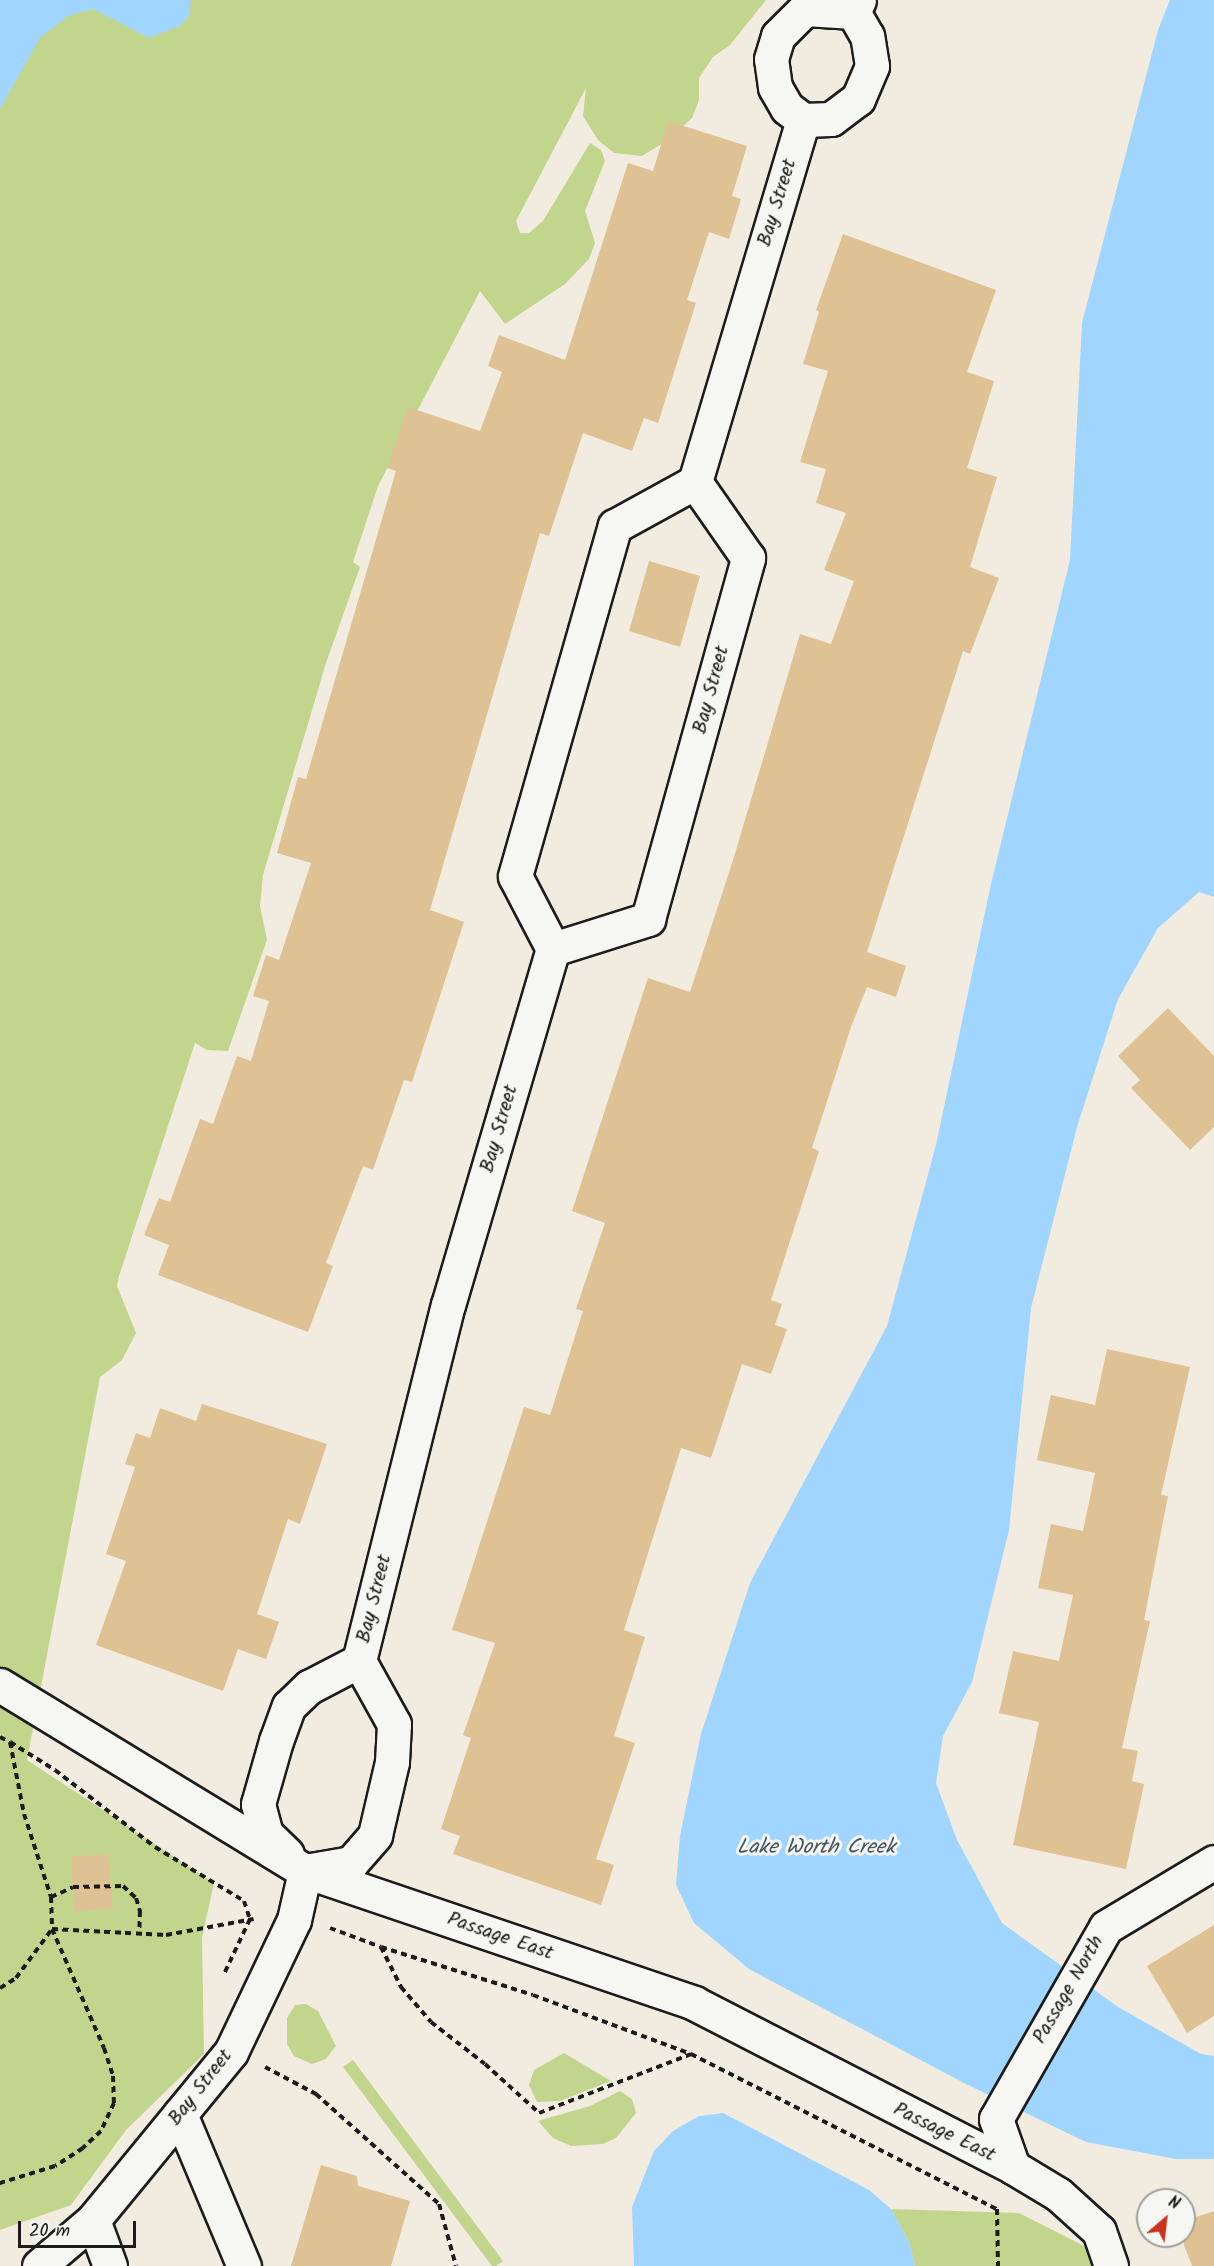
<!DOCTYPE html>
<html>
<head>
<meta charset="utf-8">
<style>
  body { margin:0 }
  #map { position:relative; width:1214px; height:2266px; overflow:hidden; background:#f1ecdf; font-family:Kalam,sans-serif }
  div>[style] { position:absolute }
  .green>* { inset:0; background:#c1d68c }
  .water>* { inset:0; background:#9fd5fe }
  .building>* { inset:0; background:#dfc293 }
  .path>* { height:4px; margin-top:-2px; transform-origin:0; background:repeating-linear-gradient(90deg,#1c1c1c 0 6px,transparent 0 10.5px) }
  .roads { filter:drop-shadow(2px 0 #1c1c1c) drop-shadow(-2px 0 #1c1c1c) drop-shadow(0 2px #1c1c1c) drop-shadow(0 -2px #1c1c1c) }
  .minor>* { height:33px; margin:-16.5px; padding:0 16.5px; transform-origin:16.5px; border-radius:16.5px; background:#f6f6f2 }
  span { translate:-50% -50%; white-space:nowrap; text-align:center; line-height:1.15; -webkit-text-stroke:6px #f6f6f2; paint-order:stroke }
  .street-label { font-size:20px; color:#1c1c1c }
  .water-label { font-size:21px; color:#435460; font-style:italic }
  .north { position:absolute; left:1136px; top:2188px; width:60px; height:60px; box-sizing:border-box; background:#f6f6f2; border:2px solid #9f9f9c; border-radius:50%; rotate:28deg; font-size:16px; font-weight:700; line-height:24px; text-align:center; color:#1c1c1c }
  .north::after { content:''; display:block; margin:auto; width:21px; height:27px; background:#c8321e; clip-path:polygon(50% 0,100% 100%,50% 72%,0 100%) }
  .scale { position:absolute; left:18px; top:2221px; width:118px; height:27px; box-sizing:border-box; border:3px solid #1c1c1c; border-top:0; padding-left:8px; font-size:18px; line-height:21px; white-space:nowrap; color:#1c1c1c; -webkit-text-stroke:4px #f6f6f2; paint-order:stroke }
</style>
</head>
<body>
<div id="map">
  <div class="green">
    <div style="clip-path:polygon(0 0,766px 0,730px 45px,713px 57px,699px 78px,699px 100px,692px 118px,668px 140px,642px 156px,614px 153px,598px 140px,583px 116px,586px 88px,516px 221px,520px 233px,529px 233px,543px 221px,590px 143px,601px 150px,605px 161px,585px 211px,595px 243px,589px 259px,565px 284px,505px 324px,480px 291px,378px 486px,353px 562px,360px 567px,326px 663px,263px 875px,260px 906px,267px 940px,228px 1051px,207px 1050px,195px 1043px,119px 1276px,117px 1286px,136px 1333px,122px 1360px,100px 1377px,27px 1760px,214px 1883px,202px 1938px,204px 2054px,126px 2130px,71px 2205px,0 2230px)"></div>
    <div style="clip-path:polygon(306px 2004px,318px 2011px,336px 2046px,326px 2059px,312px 2064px,294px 2056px,287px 2044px,287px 2018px,295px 2005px)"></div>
    <div style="clip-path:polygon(564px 2053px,611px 2081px,560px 2101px,537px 2102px,529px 2085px,534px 2070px)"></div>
    <div style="clip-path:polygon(353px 2060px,503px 2261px,496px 2266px,492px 2266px,343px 2067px)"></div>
    <div style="clip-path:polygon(620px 2091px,632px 2099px,636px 2113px,616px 2138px,603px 2144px,571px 2146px,553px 2138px,538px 2121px,590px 2106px)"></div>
    <div style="clip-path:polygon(891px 2209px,1019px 2213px,1102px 2255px,1105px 2266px,915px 2266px,909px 2242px)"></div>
  </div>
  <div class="water">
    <div style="clip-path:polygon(0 0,191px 0,189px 16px,180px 26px,149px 38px,93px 9px,68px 16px,40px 38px,0 109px)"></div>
    <div style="clip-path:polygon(1170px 0,1214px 0,1214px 897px,1199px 892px,1158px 928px,1118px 999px,1077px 1127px,1031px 1308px,1009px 1530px,972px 1682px,943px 1736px,936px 1783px,957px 1840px,1002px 1923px,1118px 2007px,1201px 2054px,1214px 2056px,1214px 2159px,1176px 2159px,1086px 2142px,964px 2083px,749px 1969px,694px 1923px,676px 1885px,680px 1836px,701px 1734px,750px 1583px,887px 1326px,936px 1145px,991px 884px,1070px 560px,1082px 323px,1158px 30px)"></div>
    <div style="clip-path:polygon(723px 2113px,869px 2190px,891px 2209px,909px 2242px,915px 2266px,634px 2266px,632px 2207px,654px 2151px,673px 2131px,699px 2116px)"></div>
  </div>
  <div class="building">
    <div style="clip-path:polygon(668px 121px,747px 146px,732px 196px,741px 199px,729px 239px,709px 232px,687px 300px,696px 303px,658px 423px,644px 418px,632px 451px,583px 433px,549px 536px,540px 533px,430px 910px,464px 922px,412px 1082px,404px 1080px,373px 1170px,363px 1166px,326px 1263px,333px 1266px,308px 1332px,158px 1275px,169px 1245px,144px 1235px,159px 1198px,170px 1202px,200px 1119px,213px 1124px,237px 1056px,251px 1061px,269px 1001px,253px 996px,266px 955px,279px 960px,311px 863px,277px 853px,298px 777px,306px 779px,396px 471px,387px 468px,408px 407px,480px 431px,502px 372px,488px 366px,499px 335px,565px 360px,628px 163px,653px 171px)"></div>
    <div style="clip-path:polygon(843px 234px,996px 290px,967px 372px,994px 381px,967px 468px,997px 477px,970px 567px,999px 578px,970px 654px,963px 651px,867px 952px,906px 966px,896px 997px,867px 987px,851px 1027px,812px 1148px,819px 1151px,771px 1300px,782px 1304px,775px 1325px,787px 1329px,771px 1374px,742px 1364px,711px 1458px,681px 1448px,624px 1630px,645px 1637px,614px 1736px,635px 1743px,596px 1859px,614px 1865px,601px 1905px,453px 1854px,460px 1836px,441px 1829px,471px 1738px,463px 1735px,495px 1643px,452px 1630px,524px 1407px,550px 1415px,583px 1311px,576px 1309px,605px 1223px,572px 1211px,648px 978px,690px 992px,734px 857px,800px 634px,831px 644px,854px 581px,824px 570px,846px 513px,816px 503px,826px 469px,800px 462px,828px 371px,803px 364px,819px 312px,816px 310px)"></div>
    <div style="clip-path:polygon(649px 561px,700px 576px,680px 647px,629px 631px)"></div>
    <div style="clip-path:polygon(1168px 1008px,1214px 1056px,1214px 1127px,1190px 1150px,1131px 1088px,1140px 1080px,1118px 1056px)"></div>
    <div style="clip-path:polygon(1107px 1349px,1190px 1367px,1161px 1495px,1168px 1496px,1144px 1620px,1150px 1621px,1122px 1748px,1138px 1751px,1132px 1781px,1144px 1784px,1126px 1869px,1013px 1845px,1039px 1722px,999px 1713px,1013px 1651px,1059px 1661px,1073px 1595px,1038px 1588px,1051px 1524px,1083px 1531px,1095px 1473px,1037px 1460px,1051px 1395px,1095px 1405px)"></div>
    <div style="clip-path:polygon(202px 1404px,327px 1444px,300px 1524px,288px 1519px,257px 1614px,279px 1622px,266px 1659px,238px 1649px,223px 1691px,96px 1645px,126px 1561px,106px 1554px,135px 1467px,125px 1464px,136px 1433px,150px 1438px,160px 1408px,196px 1421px)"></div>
    <div style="clip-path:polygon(108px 1854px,113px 1909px,74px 1911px,71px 1856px)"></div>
    <div style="clip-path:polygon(1214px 1925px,1214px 2016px,1187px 2033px,1147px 1966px)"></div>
    <div style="clip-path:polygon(321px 2165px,357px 2176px,358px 2186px,410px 2201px,391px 2266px,291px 2266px)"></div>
    <div style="clip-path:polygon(1214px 2211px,1214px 2266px,1192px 2266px,1184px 2245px,1184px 2221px)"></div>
  </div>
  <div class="path">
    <div style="left:0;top:1737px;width:11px;rotate:27deg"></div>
    <div style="left:10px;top:1742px;width:73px;rotate:79deg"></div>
    <div style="left:24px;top:1814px;width:87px;rotate:72deg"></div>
    <div style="left:51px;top:1897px;width:32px;rotate:88deg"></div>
    <div style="left:52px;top:1929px;width:130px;rotate:66.4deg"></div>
    <div style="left:104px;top:2048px;width:29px;rotate:72deg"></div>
    <div style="left:113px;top:2076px;width:27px;rotate:88deg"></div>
    <div style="left:114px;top:2103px;width:31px;rotate:115deg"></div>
    <div style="left:101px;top:2131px;width:25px;rotate:137deg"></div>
    <div style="left:83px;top:2148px;width:33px;rotate:147deg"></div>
    <div style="left:55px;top:2166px;width:58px;rotate:162.8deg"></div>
    <div style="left:10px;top:1742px;width:53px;rotate:31.9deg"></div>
    <div style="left:55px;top:1770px;width:126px;rotate:37.6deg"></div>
    <div style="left:155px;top:1847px;width:104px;rotate:31.2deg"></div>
    <div style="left:244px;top:1901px;width:19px;rotate:72deg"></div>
    <div style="left:250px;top:1919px;width:59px;rotate:115.3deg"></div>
    <div style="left:51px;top:1897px;width:24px;rotate:-24deg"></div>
    <div style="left:73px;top:1887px;width:50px;rotate:-1.1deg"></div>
    <div style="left:123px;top:1886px;width:18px;rotate:43deg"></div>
    <div style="left:136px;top:1898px;width:14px;rotate:73deg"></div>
    <div style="left:140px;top:1911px;width:23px;rotate:92deg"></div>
    <div style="left:330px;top:1928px;width:54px;rotate:20.4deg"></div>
    <div style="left:381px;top:1947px;width:45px;rotate:63.4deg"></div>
    <div style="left:401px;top:1987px;width:46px;rotate:49.4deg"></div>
    <div style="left:431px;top:2022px;width:68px;rotate:37.9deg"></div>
    <div style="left:485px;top:2064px;width:73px;rotate:42.2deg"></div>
    <div style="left:539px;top:2113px;width:163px;rotate:-21.2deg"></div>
    <div style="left:691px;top:2054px;width:343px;rotate:26.9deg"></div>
    <div style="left:997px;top:2209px;width:57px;rotate:89deg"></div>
    <div style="left:381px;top:1947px;width:159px;rotate:17.5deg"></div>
    <div style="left:533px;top:1995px;width:169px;rotate:20.5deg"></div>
    <div style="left:0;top:1988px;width:19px;rotate:-32deg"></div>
    <div style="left:16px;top:1978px;width:61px;rotate:-53.7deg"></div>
    <div style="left:52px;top:1929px;width:114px;rotate:3deg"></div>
    <div style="left:166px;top:1935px;width:89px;rotate:-10.3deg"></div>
    <div style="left:265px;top:2067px;width:58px;rotate:27.9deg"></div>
    <div style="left:316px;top:2094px;width:165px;rotate:41.8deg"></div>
    <div style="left:439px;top:2204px;width:64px;rotate:74.7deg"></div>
  </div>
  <div class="roads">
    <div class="minor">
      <div style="left:803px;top:120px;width:20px;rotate:-143deg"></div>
      <div style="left:787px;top:108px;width:24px;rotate:-120deg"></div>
      <div style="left:775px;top:87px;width:28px;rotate:-98deg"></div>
      <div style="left:771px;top:59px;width:24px;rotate:-73deg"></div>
      <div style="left:778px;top:36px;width:38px;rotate:-45deg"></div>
      <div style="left:805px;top:9px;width:48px;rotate:3.6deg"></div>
      <div style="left:553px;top:949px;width:100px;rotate:-17.5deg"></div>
      <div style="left:648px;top:919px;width:375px;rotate:-74.5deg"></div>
      <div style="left:748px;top:558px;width:93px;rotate:-124.9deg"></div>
      <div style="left:0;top:1685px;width:357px;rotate:31.4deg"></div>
      <div style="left:305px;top:1871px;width:411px;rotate:18.7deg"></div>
      <div style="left:694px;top:2003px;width:359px;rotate:27.2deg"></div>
      <div style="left:1013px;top:2167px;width:52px;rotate:31deg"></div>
      <div style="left:1058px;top:2194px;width:55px;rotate:42.1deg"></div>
      <div style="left:1099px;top:2231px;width:37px;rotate:71deg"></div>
      <div style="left:287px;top:1854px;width:29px;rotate:-136deg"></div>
      <div style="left:266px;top:1834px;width:31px;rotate:-105deg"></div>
      <div style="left:258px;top:1804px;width:66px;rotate:-74.1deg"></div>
      <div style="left:276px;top:1741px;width:37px;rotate:-70deg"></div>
      <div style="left:289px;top:1706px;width:28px;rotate:-44deg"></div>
      <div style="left:309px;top:1687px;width:56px;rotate:-27.5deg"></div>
      <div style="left:180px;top:2114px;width:165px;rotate:67.2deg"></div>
      <div style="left:1013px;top:2167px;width:51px;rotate:-109.5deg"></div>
      <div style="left:996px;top:2119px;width:221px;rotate:-60.2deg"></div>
      <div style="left:1106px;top:1927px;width:126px;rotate:-31deg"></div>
      <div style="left:93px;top:2220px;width:49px;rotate:69.7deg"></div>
      <div style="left:39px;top:2266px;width:71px;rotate:-40.4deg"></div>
      <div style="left:93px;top:2220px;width:217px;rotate:-50.6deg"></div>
      <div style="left:231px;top:2052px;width:146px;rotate:-64.5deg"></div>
      <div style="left:294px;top:1920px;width:50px;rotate:-77.3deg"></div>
      <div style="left:305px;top:1871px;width:47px;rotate:-9.9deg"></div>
      <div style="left:351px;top:1863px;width:37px;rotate:-49deg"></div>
      <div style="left:375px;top:1835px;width:75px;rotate:-76.9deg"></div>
      <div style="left:392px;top:1762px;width:38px;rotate:-87deg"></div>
      <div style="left:394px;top:1724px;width:72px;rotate:-119.1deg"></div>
      <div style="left:359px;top:1661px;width:367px;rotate:-76deg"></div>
      <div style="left:448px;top:1305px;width:371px;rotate:-73.6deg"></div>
      <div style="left:553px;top:949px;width:82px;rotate:-117.5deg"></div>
      <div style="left:515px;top:876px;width:364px;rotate:-74.1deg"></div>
      <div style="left:615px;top:526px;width:91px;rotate:-28.8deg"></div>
      <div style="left:695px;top:482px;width:378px;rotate:-73.4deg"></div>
      <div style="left:803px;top:120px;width:28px;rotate:-2deg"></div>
      <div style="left:831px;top:119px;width:34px;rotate:-37deg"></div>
      <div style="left:858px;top:99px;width:36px;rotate:-67deg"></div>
      <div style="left:872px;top:66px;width:30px;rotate:-99deg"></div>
      <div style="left:867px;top:36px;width:28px;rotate:-120deg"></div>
      <div style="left:853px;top:12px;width:13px;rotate:-63deg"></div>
    </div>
  </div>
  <div class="street-label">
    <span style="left:778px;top:203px;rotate:-73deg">Bay Street</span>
    <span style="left:712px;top:690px;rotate:-75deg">Bay Street</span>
    <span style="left:500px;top:1129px;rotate:-74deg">Bay Street</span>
    <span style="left:375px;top:1599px;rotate:-76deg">Bay Street</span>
    <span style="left:500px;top:1937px;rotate:19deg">Passage East</span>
    <span style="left:1069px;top:1990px;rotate:-60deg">Passage North</span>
    <span style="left:201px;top:2088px;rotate:-52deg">Bay Street</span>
    <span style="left:944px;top:2133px;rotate:26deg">Passage East</span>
  </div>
  <div class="water-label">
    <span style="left:816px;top:1848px">Lake Worth Creek</span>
  </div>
  <div class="north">N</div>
  <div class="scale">20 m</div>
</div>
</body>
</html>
